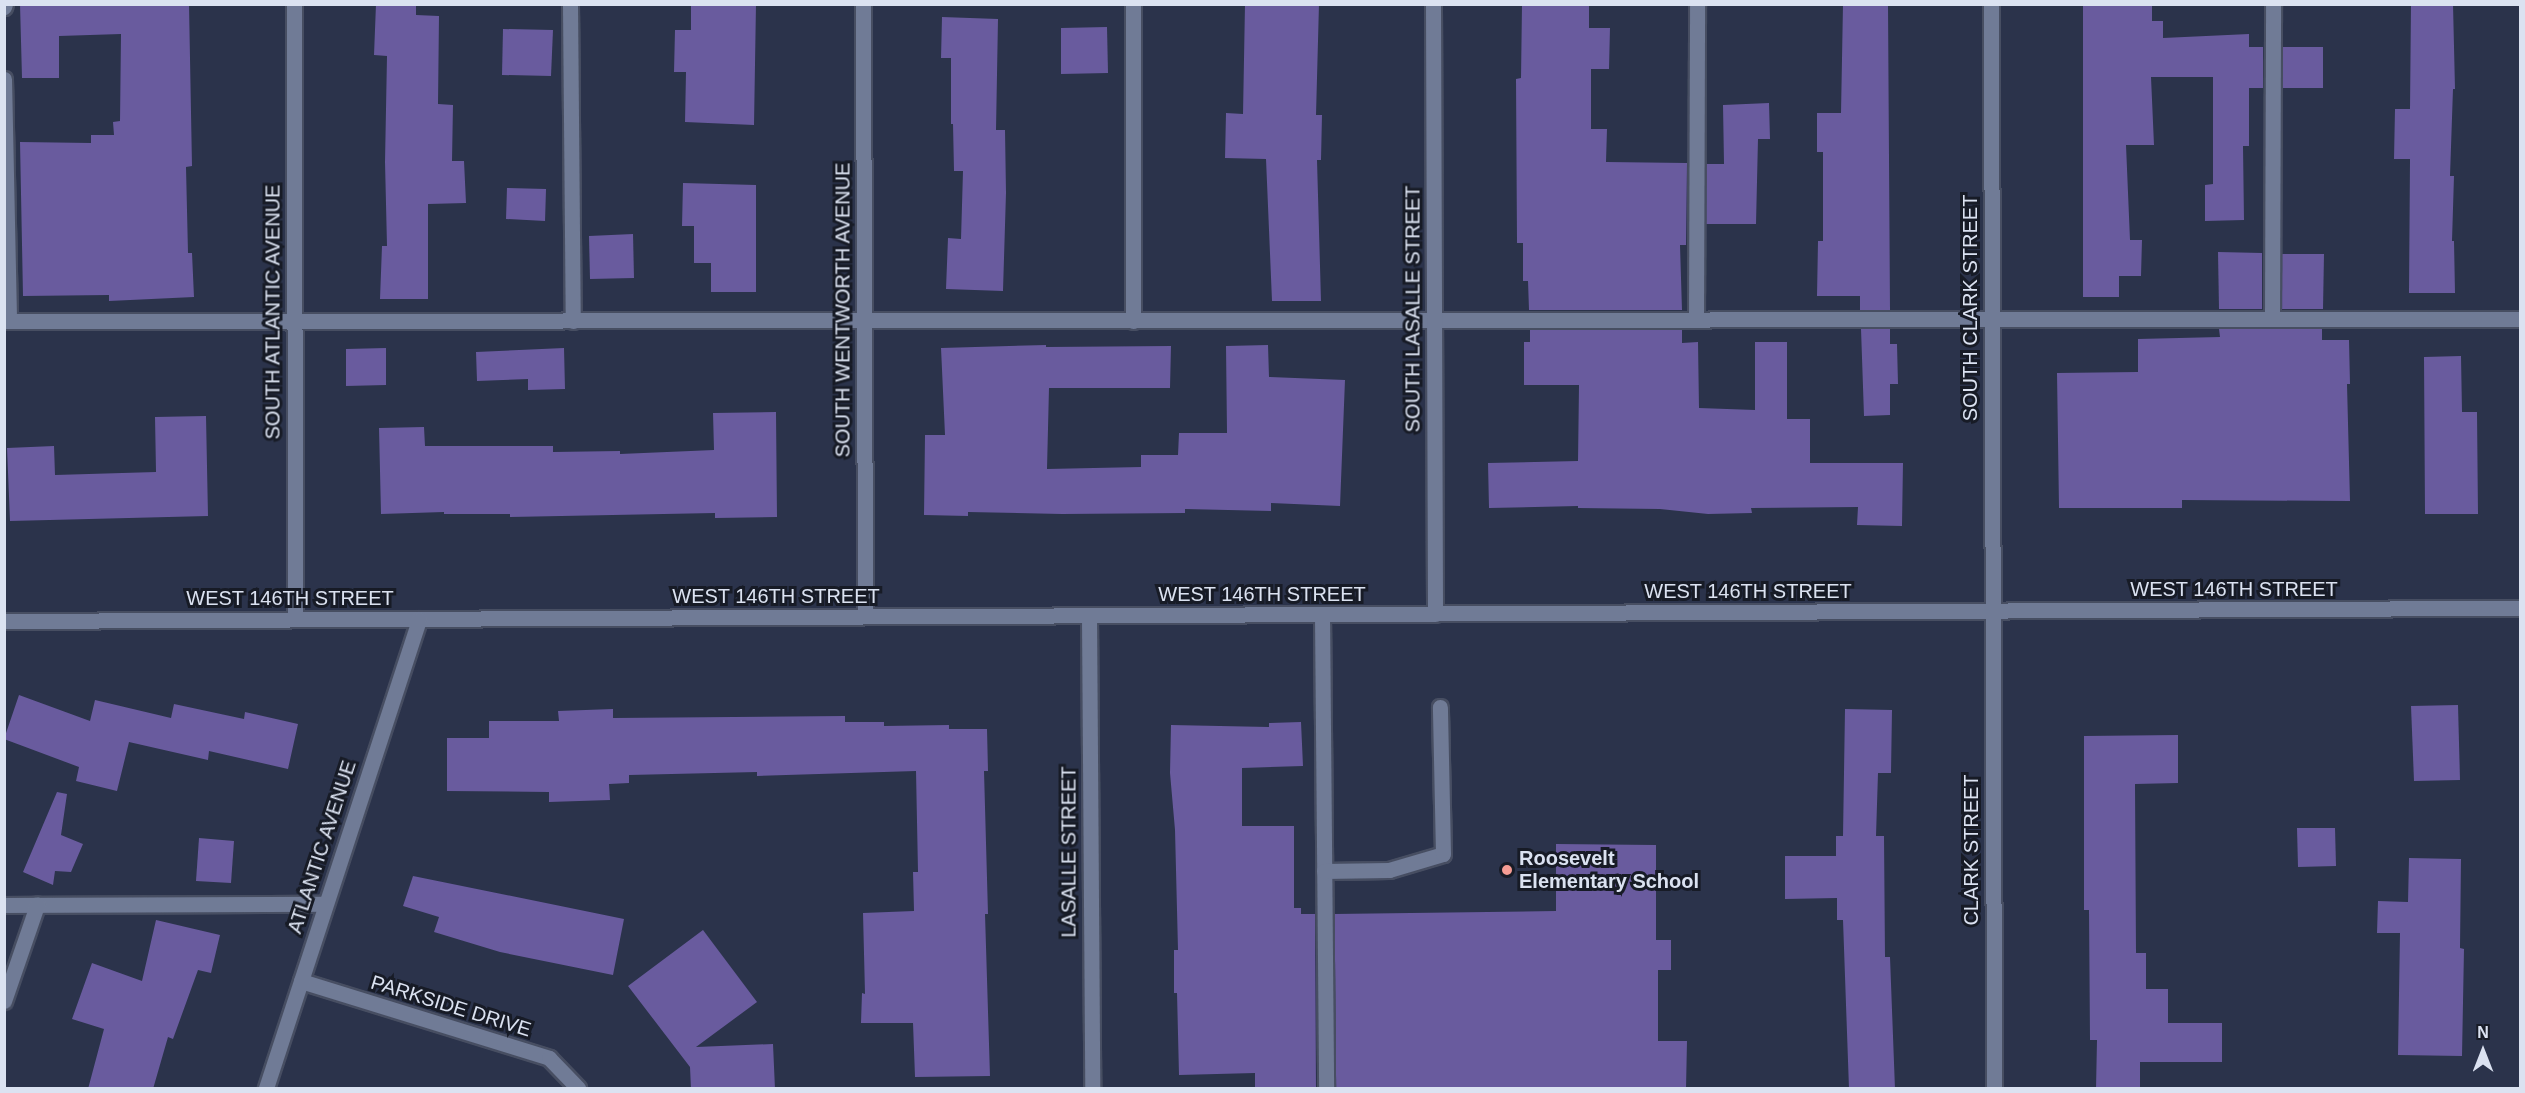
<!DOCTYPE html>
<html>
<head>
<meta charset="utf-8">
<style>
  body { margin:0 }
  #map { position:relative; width:2525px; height:1093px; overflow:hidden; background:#2b334b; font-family:Arial,sans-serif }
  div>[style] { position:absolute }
  .building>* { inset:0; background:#695b9e }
  .roads { filter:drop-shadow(2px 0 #474e62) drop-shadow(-2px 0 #474e62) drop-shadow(0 2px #474e62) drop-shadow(0 -2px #474e62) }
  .service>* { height:15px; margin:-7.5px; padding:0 7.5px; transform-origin:7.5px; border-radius:7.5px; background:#707b96 }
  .minor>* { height:15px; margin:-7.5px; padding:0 7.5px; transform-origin:7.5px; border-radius:7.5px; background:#707b96 }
  .dots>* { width:16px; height:16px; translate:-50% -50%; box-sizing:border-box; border:3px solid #171b26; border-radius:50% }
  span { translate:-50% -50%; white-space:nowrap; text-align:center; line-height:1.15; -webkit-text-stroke:6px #171b26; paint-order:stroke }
  .street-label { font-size:20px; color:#dbe2f1 }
  .poi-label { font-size:20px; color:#dbe2f1; font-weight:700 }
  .left { translate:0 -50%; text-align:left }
  .frame { position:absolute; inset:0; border:6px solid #dbe2f1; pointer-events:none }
  .north { position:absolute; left:2453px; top:1021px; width:60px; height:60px; -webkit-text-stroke:4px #171b26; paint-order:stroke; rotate:0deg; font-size:16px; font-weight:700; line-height:24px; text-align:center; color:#dbe2f1 }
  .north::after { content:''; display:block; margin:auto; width:21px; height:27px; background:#dbe2f1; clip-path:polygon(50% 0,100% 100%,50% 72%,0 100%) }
</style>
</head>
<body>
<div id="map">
  <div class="building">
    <div style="clip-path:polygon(20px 4px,189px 4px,192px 166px,186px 167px,188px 253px,192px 253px,194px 297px,109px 301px,109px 295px,23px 296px,20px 142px,91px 143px,91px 135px,114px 135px,113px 122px,120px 121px,121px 34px,59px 36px,59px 78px,22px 78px)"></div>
    <div style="clip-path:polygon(376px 4px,416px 4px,416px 15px,439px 16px,438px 104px,453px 105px,452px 161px,464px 161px,466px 203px,428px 204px,428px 299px,380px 299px,382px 246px,387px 246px,385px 162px,387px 56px,374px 55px)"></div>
    <div style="clip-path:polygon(691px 4px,756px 4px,754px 125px,685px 122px,686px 72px,674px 72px,675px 30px,691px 30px)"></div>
    <div style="clip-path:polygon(1245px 4px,1319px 4px,1316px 115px,1322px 115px,1321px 160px,1317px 160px,1321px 301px,1272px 301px,1266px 159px,1225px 158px,1226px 113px,1243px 114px)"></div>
    <div style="clip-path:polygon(1522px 4px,1589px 4px,1589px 28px,1610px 28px,1609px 69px,1591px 69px,1591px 129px,1607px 129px,1606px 162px,1687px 163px,1686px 245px,1680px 245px,1682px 310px,1529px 310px,1528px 281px,1523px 281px,1523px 243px,1517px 243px,1516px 79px,1521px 78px)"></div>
    <div style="clip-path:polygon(1843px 4px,1888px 4px,1890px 310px,1860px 310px,1860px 296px,1817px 296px,1818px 241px,1823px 241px,1823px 152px,1817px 152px,1817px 113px,1841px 113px)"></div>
    <div style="clip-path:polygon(2083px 4px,2152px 4px,2152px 21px,2163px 21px,2163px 38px,2249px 34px,2249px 47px,2263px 47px,2263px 88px,2249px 88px,2249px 146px,2243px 146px,2244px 220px,2205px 221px,2205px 185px,2213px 184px,2213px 77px,2151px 77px,2154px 145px,2126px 145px,2130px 240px,2142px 240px,2141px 276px,2119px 276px,2119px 297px,2083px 297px)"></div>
    <div style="clip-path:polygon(2411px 4px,2453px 4px,2455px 89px,2453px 89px,2450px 176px,2454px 176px,2452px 241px,2454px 241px,2455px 293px,2409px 293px,2410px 159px,2394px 159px,2395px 109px,2410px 109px)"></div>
    <div style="clip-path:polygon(942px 17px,998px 19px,996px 130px,1005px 130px,1006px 193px,1003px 291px,946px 289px,948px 238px,961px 239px,963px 171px,954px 171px,953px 124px,951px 124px,951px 58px,941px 58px)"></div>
    <div style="clip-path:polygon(1107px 27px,1108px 73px,1061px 74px,1061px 28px)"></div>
    <div style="clip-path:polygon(503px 29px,553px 30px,551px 76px,502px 75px)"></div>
    <div style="clip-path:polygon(2283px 47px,2323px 47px,2323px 88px,2282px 88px)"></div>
    <div style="clip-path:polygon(1769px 103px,1770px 139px,1758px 139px,1756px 224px,1706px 224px,1706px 164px,1724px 164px,1723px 105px)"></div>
    <div style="clip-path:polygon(683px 183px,756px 185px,756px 292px,711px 292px,711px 263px,694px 263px,694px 226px,682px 226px)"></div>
    <div style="clip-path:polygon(507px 188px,546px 189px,545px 221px,506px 219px)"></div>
    <div style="clip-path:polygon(633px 234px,634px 278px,590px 279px,589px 236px)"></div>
    <div style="clip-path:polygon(2218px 252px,2262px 253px,2262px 309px,2219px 309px)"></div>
    <div style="clip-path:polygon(2282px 254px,2324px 254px,2323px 309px,2282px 309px)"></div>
    <div style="clip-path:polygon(1682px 329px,1682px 343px,1698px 342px,1699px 408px,1755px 410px,1755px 342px,1787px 342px,1787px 419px,1810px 419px,1810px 463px,1903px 463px,1902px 526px,1857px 525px,1858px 507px,1751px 508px,1752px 513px,1708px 514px,1660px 509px,1578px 508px,1578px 506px,1489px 508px,1488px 463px,1578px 461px,1579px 385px,1524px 385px,1524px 342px,1530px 342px,1530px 330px)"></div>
    <div style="clip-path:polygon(1861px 329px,1890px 329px,1890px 344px,1897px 344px,1898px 384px,1890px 384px,1890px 415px,1864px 416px)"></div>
    <div style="clip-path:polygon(2219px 329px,2322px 329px,2322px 340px,2349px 340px,2350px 384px,2347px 384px,2350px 501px,2182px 500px,2182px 508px,2059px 508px,2057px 373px,2138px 372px,2138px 339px,2220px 337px)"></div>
    <div style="clip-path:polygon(1046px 345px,1046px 347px,1171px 346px,1170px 388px,1049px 388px,1047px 469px,1141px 467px,1141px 455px,1178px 455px,1179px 433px,1227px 433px,1226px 346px,1268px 345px,1269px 377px,1345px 380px,1340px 506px,1271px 503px,1271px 511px,1185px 509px,1185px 513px,1062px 514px,968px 512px,968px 516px,924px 515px,925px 435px,945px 435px,941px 348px)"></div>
    <div style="clip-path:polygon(386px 348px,386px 385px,346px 386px,346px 349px)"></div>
    <div style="clip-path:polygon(564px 348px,565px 389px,528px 390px,528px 379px,477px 381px,476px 352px)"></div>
    <div style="clip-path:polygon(2461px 356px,2462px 412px,2477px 412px,2478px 514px,2425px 514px,2424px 357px)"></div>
    <div style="clip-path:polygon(776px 412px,777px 517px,715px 518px,715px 513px,510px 517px,510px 514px,444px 514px,444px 512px,381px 514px,379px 428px,424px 427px,425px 446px,553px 446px,553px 452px,620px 451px,620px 454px,714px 450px,713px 413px)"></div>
    <div style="clip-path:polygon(206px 416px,208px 516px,10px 521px,7px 448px,54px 446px,55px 475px,156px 472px,155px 417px)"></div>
    <div style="clip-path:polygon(19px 695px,90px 721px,95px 700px,171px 718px,174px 704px,244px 719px,245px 712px,298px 724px,288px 769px,209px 751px,208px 760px,129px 742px,117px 791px,76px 781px,79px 767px,4px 739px)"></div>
    <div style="clip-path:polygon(2458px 705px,2460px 780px,2414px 781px,2411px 706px)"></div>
    <div style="clip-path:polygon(613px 709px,613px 718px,845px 716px,845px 722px,884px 722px,884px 726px,949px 725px,949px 729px,987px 729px,988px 771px,984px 771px,988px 914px,985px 914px,990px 1076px,915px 1077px,913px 1023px,861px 1023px,862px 993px,865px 994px,863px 913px,914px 911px,913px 872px,918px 872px,916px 771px,757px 776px,757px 772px,629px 775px,629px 783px,609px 784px,610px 800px,549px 802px,549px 792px,447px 791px,447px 738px,489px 738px,489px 721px,559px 721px,558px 711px)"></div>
    <div style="clip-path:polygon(1845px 709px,1892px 710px,1891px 773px,1878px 773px,1876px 836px,1884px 836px,1885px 957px,1890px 957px,1895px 1089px,1849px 1089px,1843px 920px,1837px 920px,1837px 898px,1785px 899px,1785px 856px,1836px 856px,1836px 836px,1843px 836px)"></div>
    <div style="clip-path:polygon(1301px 722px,1303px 766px,1242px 768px,1242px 826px,1294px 826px,1294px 908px,1301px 908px,1301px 914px,1315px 914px,1316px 1089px,1255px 1089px,1255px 1073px,1179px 1075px,1177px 993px,1174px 993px,1174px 950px,1178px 950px,1175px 830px,1170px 773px,1171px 725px,1269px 727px,1269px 723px)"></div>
    <div style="clip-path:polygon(2178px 735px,2178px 783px,2135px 784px,2136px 953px,2146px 953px,2146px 989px,2168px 989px,2168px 1023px,2222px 1023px,2222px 1062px,2140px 1062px,2140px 1089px,2096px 1089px,2097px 1040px,2090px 1040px,2089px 910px,2084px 910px,2084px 736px)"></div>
    <div style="clip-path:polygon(57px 792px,67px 794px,61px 835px,83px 844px,71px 872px,55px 871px,53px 885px,23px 872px)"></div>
    <div style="clip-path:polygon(2297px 828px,2335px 828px,2336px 866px,2298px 867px)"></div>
    <div style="clip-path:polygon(199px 838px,234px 841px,231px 883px,196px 881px)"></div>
    <div style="clip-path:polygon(1556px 844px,1656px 845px,1656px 940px,1671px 940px,1671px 970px,1658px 970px,1658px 1041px,1687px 1041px,1686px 1089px,1336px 1089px,1334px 914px,1556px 911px)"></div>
    <div style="clip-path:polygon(2409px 858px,2461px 859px,2460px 948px,2464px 949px,2462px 1056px,2398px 1055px,2400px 933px,2377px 933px,2378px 901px,2408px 902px)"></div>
    <div style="clip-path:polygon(413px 876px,624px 919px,613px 975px,500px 952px,434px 932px,439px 917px,403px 906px)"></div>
    <div style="clip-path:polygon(156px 920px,220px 935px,211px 973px,198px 970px,173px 1039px,168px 1037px,153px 1089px,88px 1089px,104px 1029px,72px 1019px,92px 963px,142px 981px)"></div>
    <div style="clip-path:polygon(703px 930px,757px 1002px,696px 1047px,773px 1044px,775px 1089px,691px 1089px,690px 1067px,628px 986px)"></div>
  </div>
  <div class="roads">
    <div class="service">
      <div style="left:570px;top:4px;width:317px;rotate:89.5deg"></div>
      <div style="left:1133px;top:4px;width:317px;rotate:90deg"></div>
      <div style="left:4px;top:7px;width:3px;rotate:-72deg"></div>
      <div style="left:4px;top:79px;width:242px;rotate:88.8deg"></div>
      <div style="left:2272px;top:319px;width:315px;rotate:-89.8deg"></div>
      <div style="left:1696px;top:320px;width:316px;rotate:-89.8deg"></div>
      <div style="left:4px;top:321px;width:2516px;rotate:-0.05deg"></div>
      <div style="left:1322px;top:614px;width:474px;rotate:89.5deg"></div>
      <div style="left:1324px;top:871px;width:65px;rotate:-0.9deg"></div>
      <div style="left:1389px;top:870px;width:56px;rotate:-16.5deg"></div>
      <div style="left:1443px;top:854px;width:147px;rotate:-91.2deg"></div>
      <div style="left:4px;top:905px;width:321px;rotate:-0.2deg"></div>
      <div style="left:4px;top:1001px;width:102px;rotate:-71deg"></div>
    </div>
    <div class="minor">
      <div style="left:294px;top:4px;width:615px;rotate:89.91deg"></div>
      <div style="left:863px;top:4px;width:612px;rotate:89.81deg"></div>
      <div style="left:1433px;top:4px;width:610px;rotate:89.81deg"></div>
      <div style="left:1991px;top:4px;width:1084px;rotate:89.84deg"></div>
      <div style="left:1089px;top:615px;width:473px;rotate:89.6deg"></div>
      <div style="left:4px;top:621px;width:2516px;rotate:-0.3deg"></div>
      <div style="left:301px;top:981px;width:260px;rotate:17.2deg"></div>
      <div style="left:549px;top:1058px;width:42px;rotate:46deg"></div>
      <div style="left:266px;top:1088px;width:493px;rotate:-71.9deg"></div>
    </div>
  </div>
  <div class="dots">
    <div style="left:1507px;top:870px;background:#f59c94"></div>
  </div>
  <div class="street-label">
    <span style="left:1970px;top:308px;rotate:-90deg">SOUTH CLARK STREET</span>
    <span style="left:1413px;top:309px;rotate:-90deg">SOUTH LASALLE STREET</span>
    <span style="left:843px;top:310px;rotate:-90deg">SOUTH WENTWORTH AVENUE</span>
    <span style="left:273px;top:312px;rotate:-90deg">SOUTH ATLANTIC AVENUE</span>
    <span style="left:2234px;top:589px">WEST 146TH STREET</span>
    <span style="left:1748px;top:591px">WEST 146TH STREET</span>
    <span style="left:1262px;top:594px">WEST 146TH STREET</span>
    <span style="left:776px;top:596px">WEST 146TH STREET</span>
    <span style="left:290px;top:598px">WEST 146TH STREET</span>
    <span style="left:322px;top:847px;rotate:-72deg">ATLANTIC AVENUE</span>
    <span style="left:1971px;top:850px;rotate:-90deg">CLARK STREET</span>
    <span style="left:1069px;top:852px;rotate:-90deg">LASALLE STREET</span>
    <span style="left:451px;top:1006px;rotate:17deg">PARKSIDE DRIVE</span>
  </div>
  <div class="poi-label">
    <span class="left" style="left:1519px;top:870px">Roosevelt<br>Elementary School</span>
  </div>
  <div class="frame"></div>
  <div class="north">N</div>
</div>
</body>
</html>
